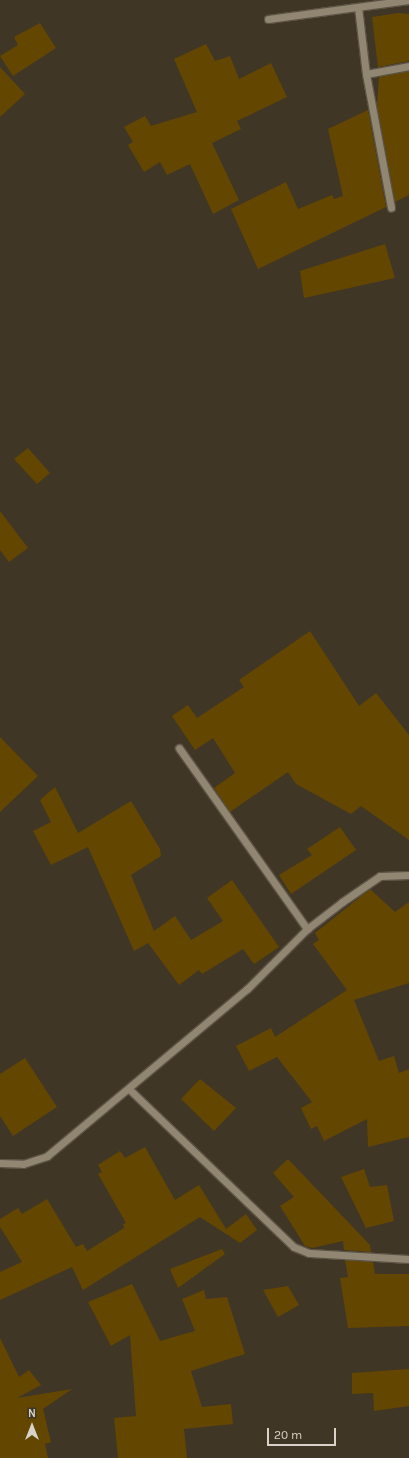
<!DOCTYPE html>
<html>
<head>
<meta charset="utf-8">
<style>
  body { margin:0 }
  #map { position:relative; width:409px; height:1458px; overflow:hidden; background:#403625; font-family:Karla,sans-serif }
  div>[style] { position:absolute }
  .building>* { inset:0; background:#634600 }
  .roads { filter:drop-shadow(1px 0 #5c5345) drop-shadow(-1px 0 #5c5345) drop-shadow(0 1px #5c5345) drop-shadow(0 -1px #5c5345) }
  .minor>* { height:7px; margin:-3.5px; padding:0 3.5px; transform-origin:3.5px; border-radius:3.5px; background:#918672 }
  span { translate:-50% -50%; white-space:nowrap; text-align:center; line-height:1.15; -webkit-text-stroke:4px #403625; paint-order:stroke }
  .north { position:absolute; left:12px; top:1406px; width:40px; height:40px; -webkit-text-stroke:3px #403625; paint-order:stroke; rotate:0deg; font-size:11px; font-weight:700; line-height:16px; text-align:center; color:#d8d2c8 }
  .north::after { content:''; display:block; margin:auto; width:14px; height:18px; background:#d8d2c8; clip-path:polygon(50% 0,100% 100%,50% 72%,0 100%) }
  .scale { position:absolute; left:267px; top:1428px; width:69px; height:18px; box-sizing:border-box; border:2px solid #d8d2c8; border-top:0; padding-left:5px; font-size:12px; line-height:14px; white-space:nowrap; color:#d8d2c8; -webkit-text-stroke:3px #403625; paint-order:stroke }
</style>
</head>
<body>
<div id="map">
  <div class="building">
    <div style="clip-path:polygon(398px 13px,409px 14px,409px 61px,378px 67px,372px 17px)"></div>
    <div style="clip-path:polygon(40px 23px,56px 48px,13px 76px,0 56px,18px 45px,14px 37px)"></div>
    <div style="clip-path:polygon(206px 44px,215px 61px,230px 56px,239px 79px,271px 63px,287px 97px,237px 121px,241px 129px,212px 143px,239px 200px,213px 214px,190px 164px,167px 175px,160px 162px,144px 172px,128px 145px,133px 142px,124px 127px,145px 116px,151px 126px,197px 112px,174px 59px)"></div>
    <div style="clip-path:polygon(0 67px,25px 94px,0 117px)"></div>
    <div style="clip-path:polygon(409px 71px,409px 195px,395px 202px,377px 105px,379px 77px)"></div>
    <div style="clip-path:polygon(368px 110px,386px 207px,258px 269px,231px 209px,286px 182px,298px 209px,332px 195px,334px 199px,343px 196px,328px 129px)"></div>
    <div style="clip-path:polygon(385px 244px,395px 278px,304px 298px,300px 271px)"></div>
    <div style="clip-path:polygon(28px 448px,50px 473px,37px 484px,14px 459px)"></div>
    <div style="clip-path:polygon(0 511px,28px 548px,9px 562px,0 550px)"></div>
    <div style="clip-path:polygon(310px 631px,359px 706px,376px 693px,409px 735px,409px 840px,361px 806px,351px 814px,296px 784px,288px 772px,230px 812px,214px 788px,235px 773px,213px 738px,195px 750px,172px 716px,188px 705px,197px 718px,244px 687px,239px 680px)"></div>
    <div style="clip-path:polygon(0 737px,38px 776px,0 812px)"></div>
    <div style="clip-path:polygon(55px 787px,78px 833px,131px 801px,160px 849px,161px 856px,131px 875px,154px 931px,175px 916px,191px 940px,223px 921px,207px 898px,232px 880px,279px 947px,254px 964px,243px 949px,202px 974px,199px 970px,179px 985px,148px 943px,134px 951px,88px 847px,51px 865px,33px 831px,51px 822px,40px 800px)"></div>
    <div style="clip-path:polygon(340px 827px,356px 850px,291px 894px,279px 875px,312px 855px,307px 849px)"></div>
    <div style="clip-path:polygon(370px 889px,395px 912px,409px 902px,409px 983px,354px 1000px,379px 1061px,394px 1056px,399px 1073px,409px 1069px,409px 1137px,368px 1147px,367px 1119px,324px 1141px,317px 1126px,311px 1129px,301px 1108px,312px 1102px,277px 1057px,249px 1071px,236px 1046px,271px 1028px,275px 1037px,347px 990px,313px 944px,319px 940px,315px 933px)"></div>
    <div style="clip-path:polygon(25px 1058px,57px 1107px,13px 1136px,0 1116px,0 1074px)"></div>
    <div style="clip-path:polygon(200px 1079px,236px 1108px,214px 1131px,181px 1099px)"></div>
    <div style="clip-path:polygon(145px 1147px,175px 1200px,199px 1185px,226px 1229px,246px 1214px,257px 1230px,240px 1243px,200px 1217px,83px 1290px,72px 1267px,0 1300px,0 1272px,22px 1262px,0 1227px,0 1219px,18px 1208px,22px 1214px,47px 1199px,76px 1247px,83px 1244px,87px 1251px,124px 1228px,123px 1224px,126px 1223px,98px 1174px,102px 1172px,98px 1165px,120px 1151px,125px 1158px)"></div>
    <div style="clip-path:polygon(288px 1159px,370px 1245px,371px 1252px,344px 1250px,343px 1241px,312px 1248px,305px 1246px,280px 1206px,294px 1197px,273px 1173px)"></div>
    <div style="clip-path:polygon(364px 1169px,370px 1187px,387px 1185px,394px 1221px,366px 1228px,341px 1177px)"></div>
    <div style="clip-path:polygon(222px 1249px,225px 1254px,178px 1288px,170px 1269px)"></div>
    <div style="clip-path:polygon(345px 1260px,373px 1262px,375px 1274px,409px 1274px,409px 1326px,348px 1328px,340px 1278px,348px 1277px)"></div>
    <div style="clip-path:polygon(132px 1284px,160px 1341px,195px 1331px,182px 1299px,204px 1290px,206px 1299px,227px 1297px,245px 1354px,191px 1371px,202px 1407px,231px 1404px,233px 1424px,184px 1429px,187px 1458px,118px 1458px,114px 1418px,136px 1416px,130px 1335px,111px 1346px,88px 1302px)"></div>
    <div style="clip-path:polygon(288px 1286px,299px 1305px,278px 1317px,263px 1290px)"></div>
    <div style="clip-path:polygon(0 1338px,19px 1377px,29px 1370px,41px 1385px,17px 1398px,72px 1389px,43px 1409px,51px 1442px,45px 1444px,48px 1458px,0 1458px)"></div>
    <div style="clip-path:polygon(409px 1369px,409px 1406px,374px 1411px,373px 1393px,352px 1394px,352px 1373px)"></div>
  </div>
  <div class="roads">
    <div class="minor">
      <div style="left:358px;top:7px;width:67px;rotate:83.2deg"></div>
      <div style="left:366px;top:74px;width:136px;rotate:79.4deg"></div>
      <div style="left:268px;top:19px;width:142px;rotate:-7.7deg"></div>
      <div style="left:366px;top:74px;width:44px;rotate:-10.5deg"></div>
      <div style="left:179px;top:748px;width:222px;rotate:54.7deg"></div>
      <div style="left:129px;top:1089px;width:228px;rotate:43.8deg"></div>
      <div style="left:294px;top:1247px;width:16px;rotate:22deg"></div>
      <div style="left:309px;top:1253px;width:100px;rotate:3.4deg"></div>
      <div style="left:0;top:1163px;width:23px;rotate:2deg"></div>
      <div style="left:23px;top:1164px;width:25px;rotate:-18deg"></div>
      <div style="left:47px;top:1156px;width:261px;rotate:-39.9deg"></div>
      <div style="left:247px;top:989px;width:85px;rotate:-45deg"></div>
      <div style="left:307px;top:929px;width:44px;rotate:-37.6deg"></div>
      <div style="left:342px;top:902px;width:46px;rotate:-34.4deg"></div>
      <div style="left:380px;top:876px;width:29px;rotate:-2deg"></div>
    </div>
  </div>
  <div class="north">N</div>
  <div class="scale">20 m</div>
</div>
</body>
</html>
